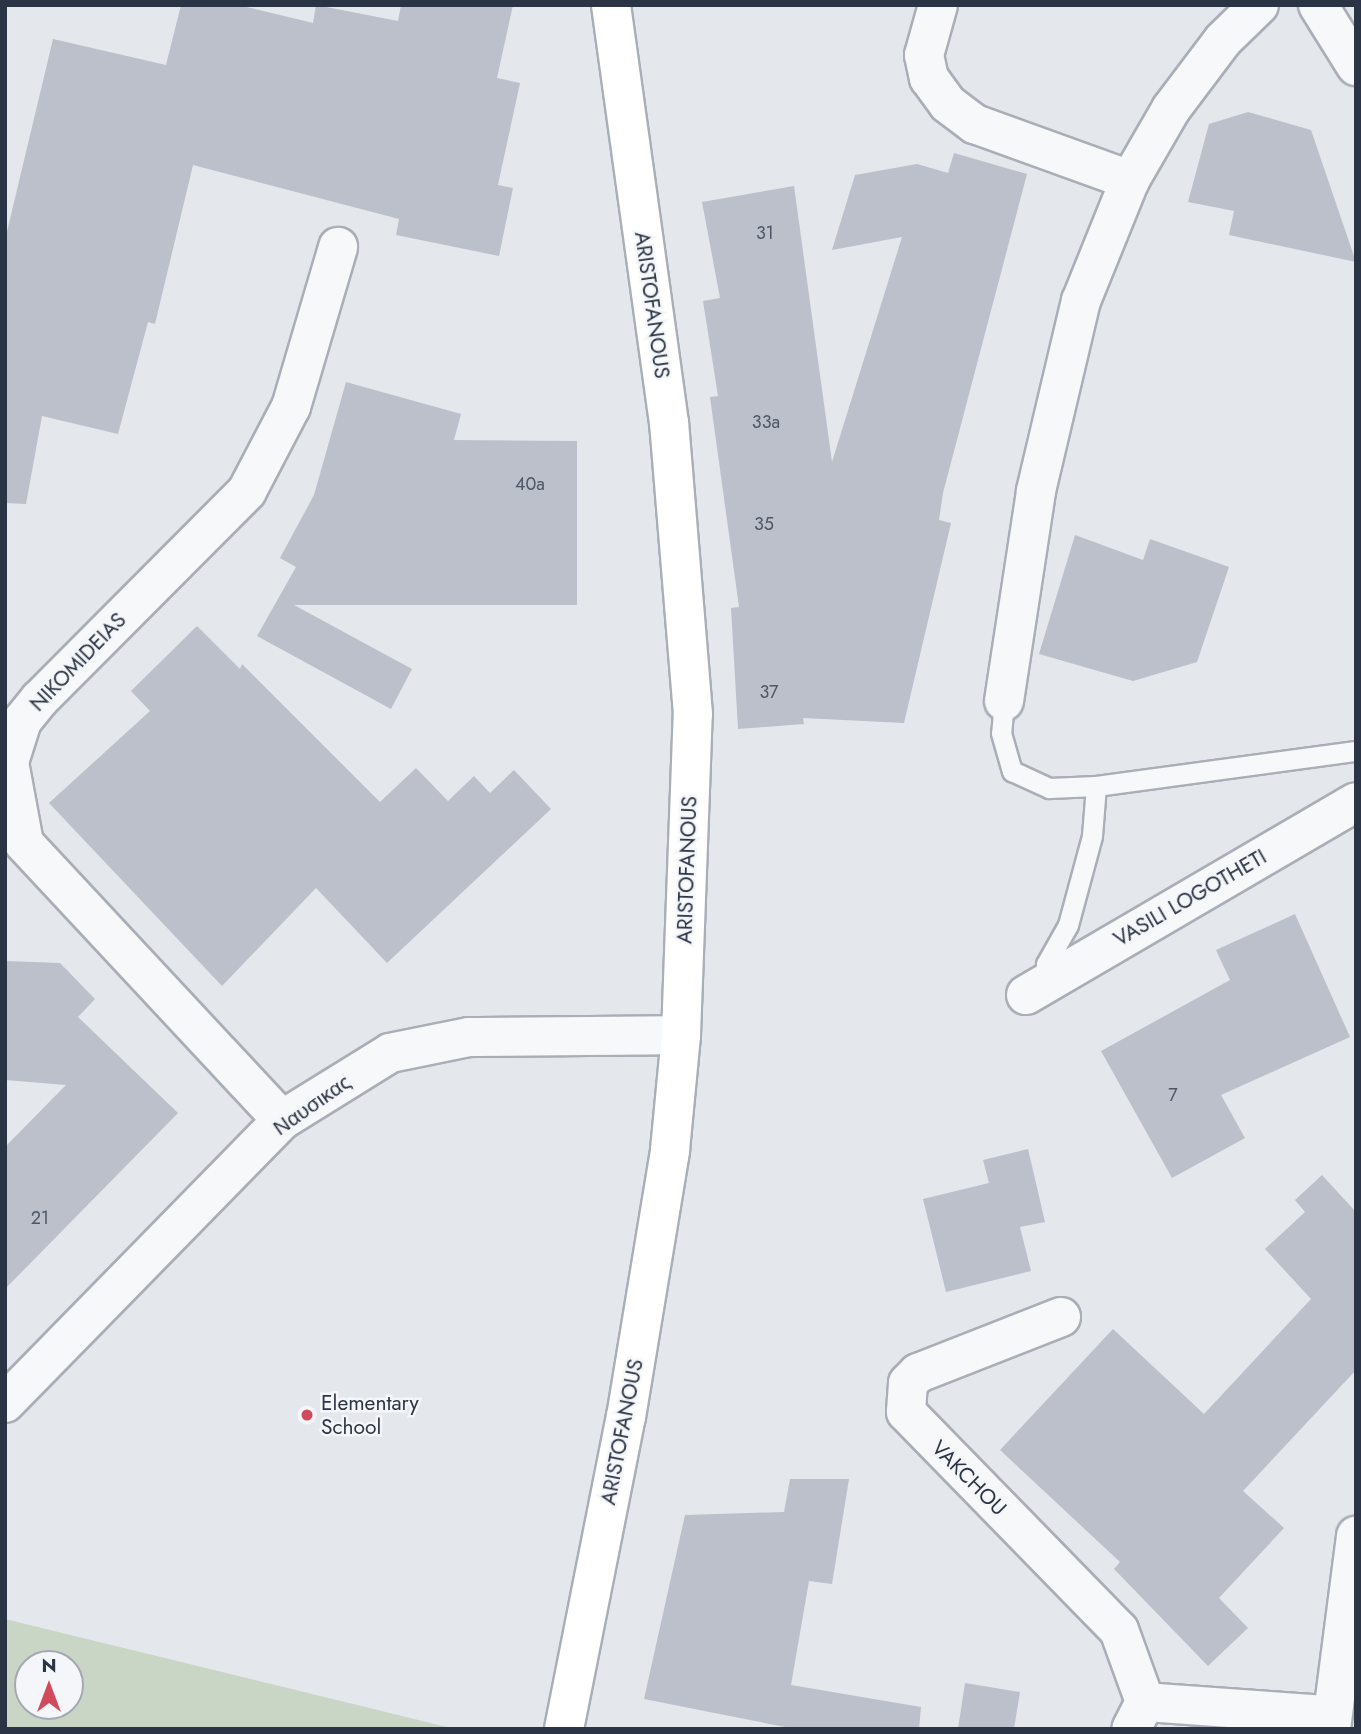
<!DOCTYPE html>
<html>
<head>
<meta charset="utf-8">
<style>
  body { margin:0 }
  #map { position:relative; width:1361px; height:1734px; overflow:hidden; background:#e4e7ec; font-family:Jost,sans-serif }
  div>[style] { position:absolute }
  .green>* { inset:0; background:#c9d6c5 }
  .building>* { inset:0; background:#bbc0ca }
  .roads { filter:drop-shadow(2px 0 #a9aeb7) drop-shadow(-2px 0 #a9aeb7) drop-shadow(0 2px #a9aeb7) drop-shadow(0 -2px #a9aeb7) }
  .lane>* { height:19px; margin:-9.5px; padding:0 9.5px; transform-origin:9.5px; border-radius:9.5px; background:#f7f8fa }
  .street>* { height:38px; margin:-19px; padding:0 19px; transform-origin:19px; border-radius:19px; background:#f7f8fa }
  .secondary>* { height:38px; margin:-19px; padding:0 19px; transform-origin:19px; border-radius:19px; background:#fff }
  .dots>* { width:19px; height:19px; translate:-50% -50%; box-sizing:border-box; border:4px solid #f4f6f9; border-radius:50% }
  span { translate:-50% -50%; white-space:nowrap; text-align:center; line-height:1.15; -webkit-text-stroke:5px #f4f6f9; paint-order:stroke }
  .number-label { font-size:18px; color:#4f5766 }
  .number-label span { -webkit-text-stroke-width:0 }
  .street-label { font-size:21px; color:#2b3445 }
  .poi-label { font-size:21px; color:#2b3445 }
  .left { translate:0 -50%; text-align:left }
  .frame { position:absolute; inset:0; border:7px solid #2b3445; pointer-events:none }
  .north { position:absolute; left:14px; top:1650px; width:70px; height:70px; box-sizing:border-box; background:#f4f6f9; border:2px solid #a4a8b1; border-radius:50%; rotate:0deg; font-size:19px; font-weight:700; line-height:28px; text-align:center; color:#2b3445 }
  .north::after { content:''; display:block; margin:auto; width:24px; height:32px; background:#d1495b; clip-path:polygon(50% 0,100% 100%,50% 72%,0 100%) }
</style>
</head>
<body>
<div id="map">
  <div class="green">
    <div style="clip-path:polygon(evenodd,5px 1619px,455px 1729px,5px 1729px,5px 1619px,28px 1664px,70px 1664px,70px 1706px,28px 1706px,28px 1664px)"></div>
  </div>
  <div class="building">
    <div style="clip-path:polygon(181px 5px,238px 5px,313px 23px,316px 5px,398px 21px,401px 5px,513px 5px,497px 78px,520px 83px,498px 185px,513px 188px,499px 256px,396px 235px,399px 219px,193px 165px,155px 324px,148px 322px,118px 434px,42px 416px,26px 504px,5px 503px,5px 240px,53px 39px,166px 65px)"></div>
    <div style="clip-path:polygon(1248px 112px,1311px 130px,1356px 262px,1229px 235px,1234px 211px,1188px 202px,1209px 124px)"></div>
    <div style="clip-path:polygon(954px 153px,1027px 174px,943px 493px,939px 520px,951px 523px,904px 723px,803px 718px,804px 724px,738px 729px,731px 608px,739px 607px,710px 397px,718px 396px,703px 301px,720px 298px,702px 202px,794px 186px,832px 462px,902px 237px,832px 250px,855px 175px,917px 164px,948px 173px)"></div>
    <div style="clip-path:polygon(346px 382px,461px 414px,454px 440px,577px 441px,577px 605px,294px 605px,412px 669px,391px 709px,257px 636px,296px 567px,280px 558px,314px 495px)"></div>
    <div style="clip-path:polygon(1075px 535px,1143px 560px,1150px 539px,1229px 567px,1197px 662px,1133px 681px,1039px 654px)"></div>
    <div style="clip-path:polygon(197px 626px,240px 669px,242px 664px,380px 802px,416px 768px,448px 801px,474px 776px,490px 793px,514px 770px,551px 809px,387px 963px,316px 888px,222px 986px,49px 803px,150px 711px,131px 691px)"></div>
    <div style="clip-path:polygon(1295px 914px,1350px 1037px,1221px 1095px,1245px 1138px,1172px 1178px,1101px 1051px,1230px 980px,1216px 950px)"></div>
    <div style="clip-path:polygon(5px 961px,60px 963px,95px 999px,78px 1017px,178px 1113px,5px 1289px,5px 1147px,66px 1085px,5px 1080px)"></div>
    <div style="clip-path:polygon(1028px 1149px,1045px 1222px,1020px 1227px,1031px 1271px,946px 1292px,923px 1199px,989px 1183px,983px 1160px)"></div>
    <div style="clip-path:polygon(1322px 1175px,1356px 1212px,1356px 1370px,1243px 1491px,1284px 1528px,1219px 1598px,1248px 1628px,1208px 1666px,1114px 1569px,1120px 1562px,1000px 1450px,1113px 1329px,1204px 1414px,1311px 1299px,1265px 1249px,1305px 1212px,1295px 1200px)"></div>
    <div style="clip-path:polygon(790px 1479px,849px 1479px,832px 1584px,809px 1581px,791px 1685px,921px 1707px,919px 1729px,795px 1729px,644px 1699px,685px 1515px,784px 1512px)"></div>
    <div style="clip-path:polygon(965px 1683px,1020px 1692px,1014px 1729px,958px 1729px)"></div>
  </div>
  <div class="roads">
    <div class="lane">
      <div style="left:1004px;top:701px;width:32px;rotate:95deg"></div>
      <div style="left:1001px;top:733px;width:40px;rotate:74deg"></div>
      <div style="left:1012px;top:771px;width:41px;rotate:24.7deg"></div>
      <div style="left:1049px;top:788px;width:47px;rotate:-2.4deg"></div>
      <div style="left:1096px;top:786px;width:50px;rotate:94.6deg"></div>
      <div style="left:1092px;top:836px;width:92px;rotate:105.1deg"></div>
      <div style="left:1068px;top:925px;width:45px;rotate:119.4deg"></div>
      <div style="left:1046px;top:964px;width:15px;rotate:58deg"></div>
      <div style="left:1096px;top:786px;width:262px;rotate:-7.7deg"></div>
    </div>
    <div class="street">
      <div style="left:938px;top:5px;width:52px;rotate:105.6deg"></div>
      <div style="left:924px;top:55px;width:24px;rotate:78deg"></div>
      <div style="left:929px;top:78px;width:32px;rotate:54deg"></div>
      <div style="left:948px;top:104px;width:34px;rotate:37deg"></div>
      <div style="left:975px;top:124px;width:165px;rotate:19.9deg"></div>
      <div style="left:1318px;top:5px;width:72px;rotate:58.1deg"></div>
      <div style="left:1004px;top:701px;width:212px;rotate:-81.3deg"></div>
      <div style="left:1036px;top:491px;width:195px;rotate:-76.7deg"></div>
      <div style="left:1081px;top:301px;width:131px;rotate:-68deg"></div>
      <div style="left:1130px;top:180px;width:82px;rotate:-60deg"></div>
      <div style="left:1171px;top:109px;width:86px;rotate:-53deg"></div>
      <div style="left:1223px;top:40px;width:50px;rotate:-44.2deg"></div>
      <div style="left:1026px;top:995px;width:382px;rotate:-30.3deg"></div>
      <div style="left:282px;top:1120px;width:379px;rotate:-133deg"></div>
      <div style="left:24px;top:843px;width:82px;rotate:-100.5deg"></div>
      <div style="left:9px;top:762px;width:43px;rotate:-72.4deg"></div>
      <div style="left:22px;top:721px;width:28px;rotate:-51deg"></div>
      <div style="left:40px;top:699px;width:293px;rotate:-45.1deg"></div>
      <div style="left:247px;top:491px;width:95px;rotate:-62.4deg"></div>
      <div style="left:291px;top:407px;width:167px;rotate:-73.6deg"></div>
      <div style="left:1061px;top:1317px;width:154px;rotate:158.6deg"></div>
      <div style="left:918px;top:1373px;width:14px;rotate:135deg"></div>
      <div style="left:908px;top:1383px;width:29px;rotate:94deg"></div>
      <div style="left:906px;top:1412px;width:305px;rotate:45.7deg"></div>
      <div style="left:1119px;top:1630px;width:77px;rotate:70.1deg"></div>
      <div style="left:1145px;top:1702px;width:30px;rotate:117deg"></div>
      <div style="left:5px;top:1403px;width:396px;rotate:-45.6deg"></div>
      <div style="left:282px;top:1120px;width:127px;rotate:-31.8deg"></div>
      <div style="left:390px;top:1053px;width:81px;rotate:-11.4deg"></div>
      <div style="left:469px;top:1037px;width:212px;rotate:-0.5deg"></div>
      <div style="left:1145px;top:1702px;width:183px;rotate:4.1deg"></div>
      <div style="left:1331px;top:1729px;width:195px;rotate:-82.6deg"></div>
    </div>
    <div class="secondary">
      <div style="left:564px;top:1729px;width:318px;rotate:-78.8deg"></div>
      <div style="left:626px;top:1417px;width:271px;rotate:-80.6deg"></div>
      <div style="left:670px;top:1150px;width:116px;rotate:-84.5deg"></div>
      <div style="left:681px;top:1035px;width:321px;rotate:-87.9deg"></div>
      <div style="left:693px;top:714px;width:292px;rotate:-94.7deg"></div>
      <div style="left:669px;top:423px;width:422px;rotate:-97.9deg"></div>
    </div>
  </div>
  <div class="dots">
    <div style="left:307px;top:1415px;background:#d1495b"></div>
  </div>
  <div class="number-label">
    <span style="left:765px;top:233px">31</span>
    <span style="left:766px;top:422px">33a</span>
    <span style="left:530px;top:484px">40a</span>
    <span style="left:764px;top:524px">35</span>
    <span style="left:769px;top:692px">37</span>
    <span style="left:1173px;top:1095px">7</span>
    <span style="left:40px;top:1218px">21</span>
  </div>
  <div class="street-label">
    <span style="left:652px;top:305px;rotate:82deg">ARISTOFANOUS</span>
    <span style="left:78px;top:662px;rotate:-46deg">NIKOMIDEIAS</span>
    <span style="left:687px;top:870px;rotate:-88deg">ARISTOFANOUS</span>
    <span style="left:1190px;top:898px;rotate:-30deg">VASILI LOGOTHETI</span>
    <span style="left:312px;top:1105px;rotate:-35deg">Ναυσικας</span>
    <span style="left:622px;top:1432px;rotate:-79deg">ARISTOFANOUS</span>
    <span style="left:969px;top:1478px;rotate:45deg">VAKCHOU</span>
  </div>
  <div class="poi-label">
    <span class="left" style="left:321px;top:1415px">Elementary<br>School</span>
  </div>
  <div class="frame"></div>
  <div class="north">N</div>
</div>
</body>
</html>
